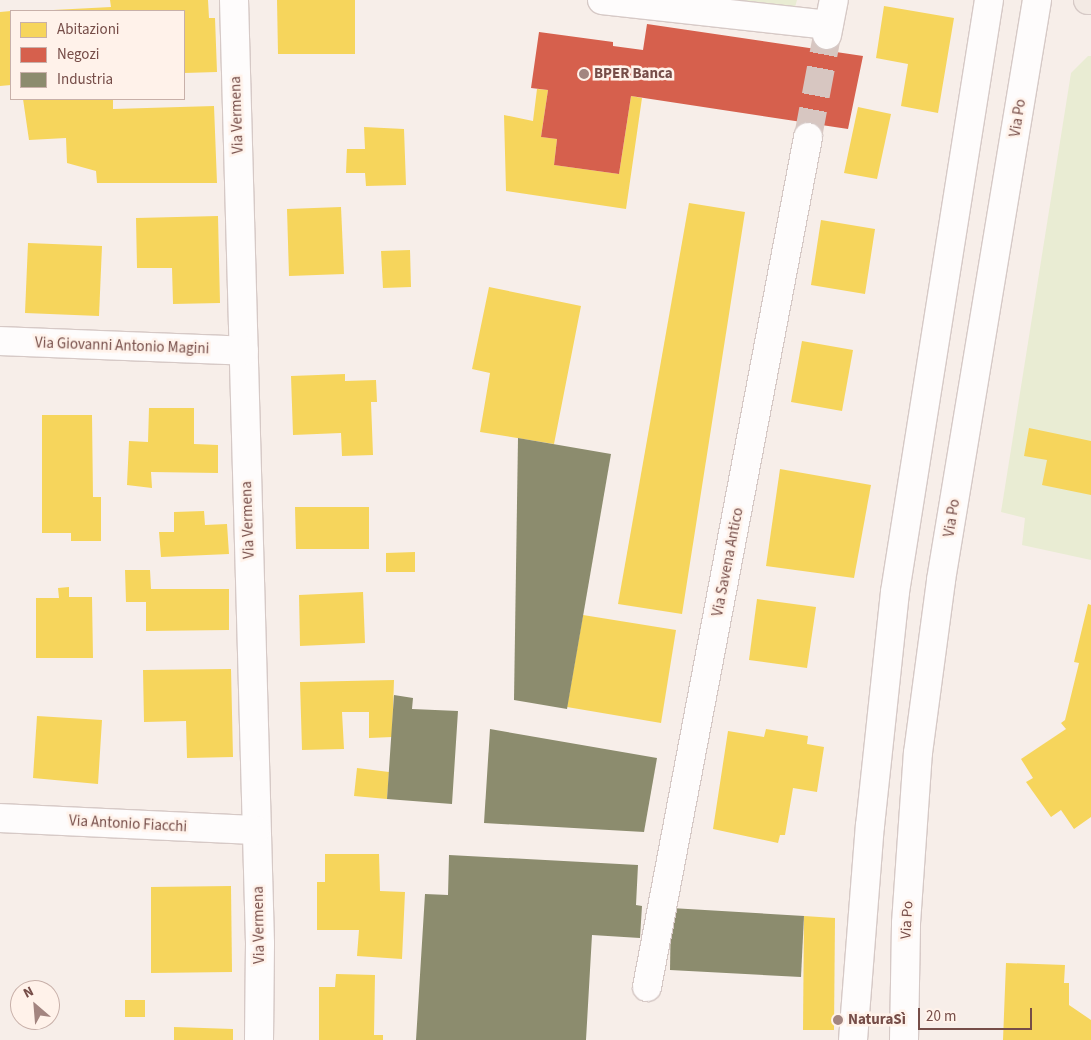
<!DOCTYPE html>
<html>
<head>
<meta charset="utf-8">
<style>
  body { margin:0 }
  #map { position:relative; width:1091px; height:1040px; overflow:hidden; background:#f7eee9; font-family:"Source Sans 3",sans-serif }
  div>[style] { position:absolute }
  .green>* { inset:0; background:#e9ecd3 }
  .homes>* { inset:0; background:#f6d55c }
  .shops>* { inset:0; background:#d6604d }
  .industry>* { inset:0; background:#8c8c6e }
  .street-tunnel>* { height:28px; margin-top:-14px; transform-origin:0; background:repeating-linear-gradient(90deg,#d7c6c1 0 28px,transparent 0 42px) }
  .roads { filter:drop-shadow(1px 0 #d6c9c6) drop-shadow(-1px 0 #d6c9c6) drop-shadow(0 1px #d6c9c6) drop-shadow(0 -1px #d6c9c6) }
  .street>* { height:28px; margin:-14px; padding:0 14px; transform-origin:14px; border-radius:14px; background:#fefcfc }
  .secondary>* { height:28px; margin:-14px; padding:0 14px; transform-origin:14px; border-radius:14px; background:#fefcfc }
  .primary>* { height:28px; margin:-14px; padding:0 14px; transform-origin:14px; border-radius:14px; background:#f3eae4 }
  .dots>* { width:14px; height:14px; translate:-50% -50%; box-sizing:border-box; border:2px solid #fff2ea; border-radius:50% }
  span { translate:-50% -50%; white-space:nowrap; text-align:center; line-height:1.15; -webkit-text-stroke:5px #fff2ea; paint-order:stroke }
  .poi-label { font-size:15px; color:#764d48; font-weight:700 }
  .left { translate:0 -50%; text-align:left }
  .street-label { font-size:15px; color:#764d48 }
  .legend { position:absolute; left:10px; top:10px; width:175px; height:90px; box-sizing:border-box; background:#fff2ea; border:1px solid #c8b0a9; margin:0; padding:6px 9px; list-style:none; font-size:15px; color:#764d48 }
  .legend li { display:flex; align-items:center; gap:10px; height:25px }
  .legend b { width:25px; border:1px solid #c8b0a9 }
  .north { position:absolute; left:10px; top:980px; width:50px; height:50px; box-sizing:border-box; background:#fff2ea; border:1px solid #c8b0a9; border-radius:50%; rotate:333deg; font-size:14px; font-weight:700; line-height:20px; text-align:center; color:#764d48 }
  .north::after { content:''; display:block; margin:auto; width:18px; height:22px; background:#a38580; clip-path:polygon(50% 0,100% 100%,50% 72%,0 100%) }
  .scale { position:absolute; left:918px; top:1008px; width:114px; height:22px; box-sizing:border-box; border:2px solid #764d48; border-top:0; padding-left:6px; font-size:15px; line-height:18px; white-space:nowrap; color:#764d48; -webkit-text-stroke:4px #fff2ea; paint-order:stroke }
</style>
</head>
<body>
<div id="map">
  <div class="green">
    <div style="clip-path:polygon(740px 0,797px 0,795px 7px)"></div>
    <div style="clip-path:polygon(1088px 56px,1091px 56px,1091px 560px,1022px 545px,1025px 518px,1001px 512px,1071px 73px)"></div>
  </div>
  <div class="homes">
    <div style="clip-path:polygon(110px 0,208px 0,209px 18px,215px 18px,217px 72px,184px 73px,184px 11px,34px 11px,111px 7px)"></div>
    <div style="clip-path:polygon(277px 0,355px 0,355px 54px,278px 54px)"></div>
    <div style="clip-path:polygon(884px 6px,954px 18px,938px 113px,901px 106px,908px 64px,876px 58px)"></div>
    <div style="clip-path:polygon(11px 11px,11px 85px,0 86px,0 12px)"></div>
    <div style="clip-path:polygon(537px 89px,548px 90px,541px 137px,557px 139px,554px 165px,619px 174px,631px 96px,642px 98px,626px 209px,506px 191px,504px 115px,533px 121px)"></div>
    <div style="clip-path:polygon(23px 99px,113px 99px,113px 109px,214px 106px,217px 183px,97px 183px,96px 171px,67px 163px,66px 138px,29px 140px)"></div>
    <div style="clip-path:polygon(858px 107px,891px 114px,877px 179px,844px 173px)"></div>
    <div style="clip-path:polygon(364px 127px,404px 129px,406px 185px,366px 186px,365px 173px,346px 173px,347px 149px,365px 149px)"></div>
    <div style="clip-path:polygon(689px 203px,745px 212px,682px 614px,618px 604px)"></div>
    <div style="clip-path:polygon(341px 207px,344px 274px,289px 276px,287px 209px)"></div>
    <div style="clip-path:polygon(218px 216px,220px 303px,173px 304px,172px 268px,137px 268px,136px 218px)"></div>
    <div style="clip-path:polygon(821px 220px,875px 229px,865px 294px,811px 285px)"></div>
    <div style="clip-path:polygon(28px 243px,102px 246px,99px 316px,25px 313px)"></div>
    <div style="clip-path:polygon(410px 250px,411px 287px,383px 288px,381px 251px)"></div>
    <div style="clip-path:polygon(489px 287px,581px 306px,554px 444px,480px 432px,490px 373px,472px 369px)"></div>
    <div style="clip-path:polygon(802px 341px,853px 350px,842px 411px,791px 402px)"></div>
    <div style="clip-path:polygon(345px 374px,345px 381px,376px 380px,377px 402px,371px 402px,373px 455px,342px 456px,341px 433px,293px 435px,291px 376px)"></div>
    <div style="clip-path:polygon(149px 408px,194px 408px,194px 444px,218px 445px,218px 473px,151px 472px,152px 488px,127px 485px,129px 441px,148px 442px)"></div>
    <div style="clip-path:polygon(42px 415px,92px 415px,93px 497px,101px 497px,101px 541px,71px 541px,71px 533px,42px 533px)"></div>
    <div style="clip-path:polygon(1029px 428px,1091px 441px,1091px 495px,1042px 485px,1047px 460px,1024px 456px)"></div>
    <div style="clip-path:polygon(780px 469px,871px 485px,854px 578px,766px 566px)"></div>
    <div style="clip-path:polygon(295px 507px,369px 507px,369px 549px,296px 549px)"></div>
    <div style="clip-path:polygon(204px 511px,205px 525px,227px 524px,229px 554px,161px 557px,159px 532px,174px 532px,174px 512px)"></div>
    <div style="clip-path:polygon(415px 552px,415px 572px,386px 572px,386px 553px)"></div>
    <div style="clip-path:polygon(125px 570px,150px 570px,151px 589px,229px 589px,229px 630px,146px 631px,146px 602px,126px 602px)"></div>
    <div style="clip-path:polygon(69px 587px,69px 597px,92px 597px,93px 658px,36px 658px,36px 598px,59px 598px,58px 588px)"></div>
    <div style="clip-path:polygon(363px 592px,365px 643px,300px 646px,299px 595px)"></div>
    <div style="clip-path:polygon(757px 599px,816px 607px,807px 668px,749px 660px)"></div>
    <div style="clip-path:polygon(1088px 604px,1091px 605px,1091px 817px,1074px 829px,1061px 810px,1051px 817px,1026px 782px,1033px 778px,1021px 759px,1066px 729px,1061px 723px,1065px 720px,1079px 663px,1074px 662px)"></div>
    <div style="clip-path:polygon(583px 615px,676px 630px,661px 723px,567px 707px)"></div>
    <div style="clip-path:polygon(231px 669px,233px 757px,187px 758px,186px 721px,144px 722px,143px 670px)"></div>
    <div style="clip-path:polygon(394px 680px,392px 737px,369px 738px,369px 712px,342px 712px,344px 749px,302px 750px,300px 682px)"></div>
    <div style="clip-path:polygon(37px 716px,102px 720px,98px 784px,33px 778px)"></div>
    <div style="clip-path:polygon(766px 729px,808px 736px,807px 744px,824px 747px,817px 792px,793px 788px,785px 835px,780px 835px,778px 843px,713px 829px,728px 731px,764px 737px)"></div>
    <div style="clip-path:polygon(357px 768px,389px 772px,387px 799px,354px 796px)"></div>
    <div style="clip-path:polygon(325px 854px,379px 854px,380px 891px,405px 892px,402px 959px,357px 956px,359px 930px,317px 930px,317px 882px,325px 882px)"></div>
    <div style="clip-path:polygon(231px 886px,232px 972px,151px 973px,151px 887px)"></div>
    <div style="clip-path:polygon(804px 916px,835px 918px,834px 1030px,803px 1030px)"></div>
    <div style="clip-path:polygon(1006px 963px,1065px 965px,1064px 983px,1069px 983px,1069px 1005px,1091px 1020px,1091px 1040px,1003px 1040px)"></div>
    <div style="clip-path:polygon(336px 974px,375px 975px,374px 1035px,383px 1035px,383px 1040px,319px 1040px,319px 987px,335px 987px)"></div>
    <div style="clip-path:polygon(125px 1000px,145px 1000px,145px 1017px,125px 1017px)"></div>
    <div style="clip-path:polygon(174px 1027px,233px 1029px,233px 1040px,174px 1040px)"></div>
  </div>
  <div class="shops">
    <div style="clip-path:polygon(647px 24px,863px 56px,848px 129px,631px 96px,619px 174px,554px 165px,557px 139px,541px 137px,548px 90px,531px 88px,539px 32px,613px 42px,613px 46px,643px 50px)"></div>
  </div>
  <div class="industry">
    <div style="clip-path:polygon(518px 438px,611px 454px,567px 709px,514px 700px)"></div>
    <div style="clip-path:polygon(394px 695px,413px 698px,412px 709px,458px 711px,452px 804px,387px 799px)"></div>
    <div style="clip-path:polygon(490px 729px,657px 758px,644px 832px,484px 823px)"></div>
    <div style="clip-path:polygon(449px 855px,638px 865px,636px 905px,642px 906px,640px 938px,592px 935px,586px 1040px,416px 1040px,425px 894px,448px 895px)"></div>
    <div style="clip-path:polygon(671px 908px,804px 916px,801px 977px,670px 970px)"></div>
  </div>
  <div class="street-tunnel">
    <div style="left:808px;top:137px;width:104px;rotate:-79.4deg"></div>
  </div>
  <div class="roads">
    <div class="street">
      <div style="left:234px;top:0;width:944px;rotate:88.42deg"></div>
      <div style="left:260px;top:944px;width:96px;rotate:90.6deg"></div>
      <div style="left:602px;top:0;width:228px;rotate:6.3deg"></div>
      <div style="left:827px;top:35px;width:36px;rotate:-79deg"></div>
      <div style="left:0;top:341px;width:244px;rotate:2.3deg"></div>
      <div style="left:0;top:818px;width:256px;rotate:2.7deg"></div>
      <div style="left:647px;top:987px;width:865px;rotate:-79.27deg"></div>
    </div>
    <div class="secondary">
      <div style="left:853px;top:1040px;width:215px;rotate:-85.5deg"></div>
      <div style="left:870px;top:826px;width:235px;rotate:-83.9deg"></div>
      <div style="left:895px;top:592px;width:599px;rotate:-80.98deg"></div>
      <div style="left:904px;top:1040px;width:117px;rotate:-89deg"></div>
      <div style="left:906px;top:923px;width:170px;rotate:-86deg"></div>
      <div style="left:918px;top:753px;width:175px;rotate:-82.4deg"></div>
      <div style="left:941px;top:580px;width:588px;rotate:-80.6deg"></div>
    </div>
    <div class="primary">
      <div style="left:1088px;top:0;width:3px"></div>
    </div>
  </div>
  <div class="dots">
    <div style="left:584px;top:74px;background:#a38580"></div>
    <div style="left:838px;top:1020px;background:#a38580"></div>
  </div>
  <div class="poi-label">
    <span class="left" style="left:594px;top:74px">BPER Banca</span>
    <span class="left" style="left:848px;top:1020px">NaturaSì</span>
  </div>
  <div class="street-label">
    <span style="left:237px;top:115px;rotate:-92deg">Via Vermena</span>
    <span style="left:1018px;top:118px;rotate:-81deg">Via Po</span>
    <span style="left:122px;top:346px;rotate:2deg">Via Giovanni Antonio Magini</span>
    <span style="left:952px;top:518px;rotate:-81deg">Via Po</span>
    <span style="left:248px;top:520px;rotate:-92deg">Via Vermena</span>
    <span style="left:728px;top:562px;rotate:-79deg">Via Savena Antico</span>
    <span style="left:128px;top:824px;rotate:3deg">Via Antonio Fiacchi</span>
    <span style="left:907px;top:920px;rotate:-87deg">Via Po</span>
    <span style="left:259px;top:925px;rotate:-91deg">Via Vermena</span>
  </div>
  <ul class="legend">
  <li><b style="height:14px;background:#f6d55c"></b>Abitazioni</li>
  <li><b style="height:14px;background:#d6604d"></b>Negozi</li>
  <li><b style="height:14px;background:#8c8c6e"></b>Industria</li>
  </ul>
  <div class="north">N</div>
  <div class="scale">20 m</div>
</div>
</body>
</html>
